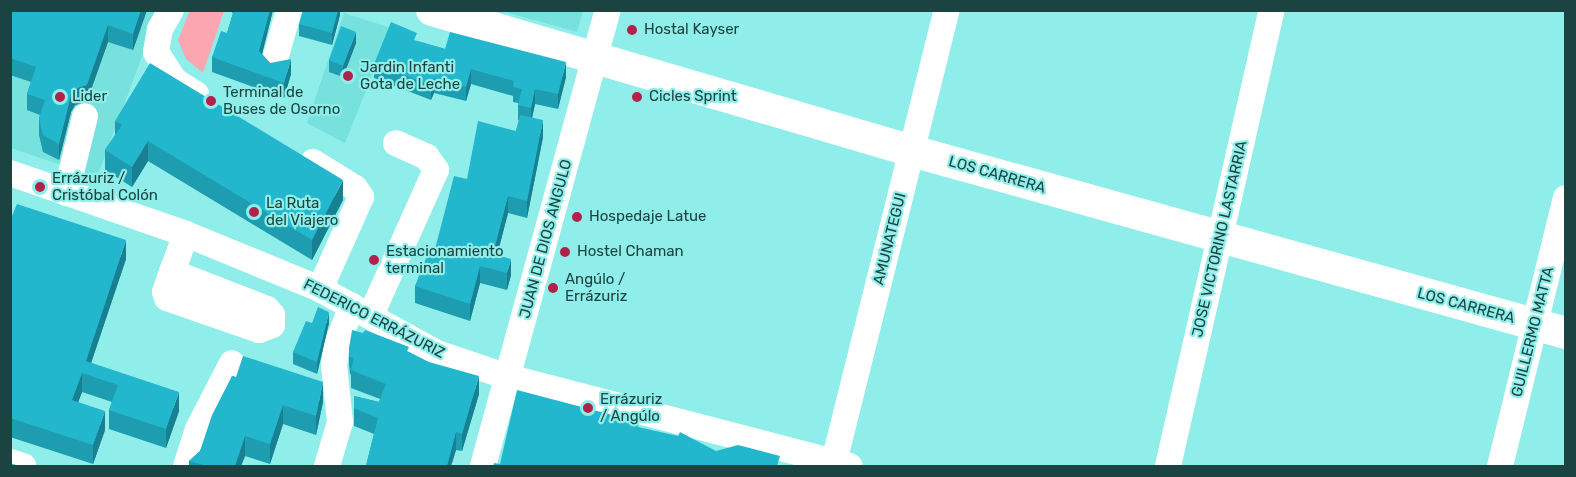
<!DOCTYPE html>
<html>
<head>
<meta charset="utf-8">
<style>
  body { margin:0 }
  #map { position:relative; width:1576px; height:477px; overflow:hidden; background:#8feee9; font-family:Rubik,sans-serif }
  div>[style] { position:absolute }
  .built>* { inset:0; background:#76e1dd }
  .green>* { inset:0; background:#fba6b1 }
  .minor>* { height:26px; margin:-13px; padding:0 13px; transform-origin:13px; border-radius:13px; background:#fff }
  .major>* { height:32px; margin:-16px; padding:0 16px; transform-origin:16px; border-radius:16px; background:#fff }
  .wall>* { inset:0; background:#1e9db1 }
  .shaded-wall>* { inset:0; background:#188090 }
  .building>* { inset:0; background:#23b7ce }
  .dots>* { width:16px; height:16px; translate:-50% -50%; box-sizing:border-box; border:3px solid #8feee9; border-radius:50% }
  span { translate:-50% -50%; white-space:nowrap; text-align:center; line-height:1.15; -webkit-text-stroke:4.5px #8feee9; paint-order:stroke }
  .poi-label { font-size:15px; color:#1a4341 }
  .left { translate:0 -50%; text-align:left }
  .street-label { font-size:15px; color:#1a4341 }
  .frame { position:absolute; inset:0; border:12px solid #1a4341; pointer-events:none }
</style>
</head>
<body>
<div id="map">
  <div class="built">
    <div style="clip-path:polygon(11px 11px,159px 11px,97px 177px,11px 148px)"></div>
    <div style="clip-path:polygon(502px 11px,583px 11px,577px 32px)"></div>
    <div style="clip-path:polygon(344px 13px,391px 28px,345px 143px,307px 123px)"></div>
  </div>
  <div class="green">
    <div style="clip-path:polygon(190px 10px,224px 11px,203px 73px,186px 59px,178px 40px)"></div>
  </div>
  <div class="minor">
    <div style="left:171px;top:10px;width:22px;rotate:120deg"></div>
    <div style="left:160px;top:29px;width:23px;rotate:100deg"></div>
    <div style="left:156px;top:52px;width:35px;rotate:57deg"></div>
    <div style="left:175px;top:81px;width:25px;rotate:32deg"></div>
    <div style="left:274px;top:63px;width:55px;rotate:-74.2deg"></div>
    <div style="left:313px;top:162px;width:49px;rotate:31.8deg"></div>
    <div style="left:355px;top:188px;width:11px;rotate:56deg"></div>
    <div style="left:361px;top:197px;width:101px;rotate:114deg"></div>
    <div style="left:10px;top:173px;width:186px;rotate:19.1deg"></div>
    <div style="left:186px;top:234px;width:145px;rotate:22.3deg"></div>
    <div style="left:320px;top:289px;width:133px;rotate:28.7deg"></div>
    <div style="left:437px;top:353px;width:75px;rotate:18.7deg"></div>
    <div style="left:508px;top:377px;width:353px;rotate:14.6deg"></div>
    <div style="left:66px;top:193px;width:79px;rotate:-76.1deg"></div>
    <div style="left:172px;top:272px;width:102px;rotate:21.3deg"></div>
    <div style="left:267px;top:309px;width:8px;rotate:50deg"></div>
    <div style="left:272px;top:315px;width:10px;rotate:90deg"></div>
    <div style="left:272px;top:325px;width:14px;rotate:159deg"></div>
    <div style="left:259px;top:330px;width:97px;rotate:-160.8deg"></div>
    <div style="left:167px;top:298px;width:6px;rotate:-108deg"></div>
    <div style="left:165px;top:292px;width:21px;rotate:-71deg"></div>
    <div style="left:172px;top:272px;width:40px;rotate:-69.8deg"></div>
    <div style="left:371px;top:315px;width:159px;rotate:-65.9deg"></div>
    <div style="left:436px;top:170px;width:16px;rotate:-125deg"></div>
    <div style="left:427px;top:157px;width:34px;rotate:-156deg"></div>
    <div style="left:10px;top:462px;width:14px;rotate:17deg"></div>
    <div style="left:186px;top:466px;width:39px;rotate:-72deg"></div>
    <div style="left:198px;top:429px;width:74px;rotate:-62.7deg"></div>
    <div style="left:327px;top:466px;width:46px;rotate:-73.5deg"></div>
    <div style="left:340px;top:422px;width:57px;rotate:-96deg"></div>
    <div style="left:334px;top:365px;width:21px;rotate:-82deg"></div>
    <div style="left:337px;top:344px;width:41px;rotate:-68.5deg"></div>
    <div style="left:483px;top:466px;width:473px;rotate:-74.7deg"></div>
    <div style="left:833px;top:466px;width:470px;rotate:-76deg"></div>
    <div style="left:1168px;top:466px;width:468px;rotate:-77.2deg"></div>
    <div style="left:1500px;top:466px;width:276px;rotate:-76.2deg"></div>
  </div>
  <div class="major">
    <div style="left:432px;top:10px;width:500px;rotate:16.37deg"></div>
    <div style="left:912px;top:151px;width:679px;rotate:15.55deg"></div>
  </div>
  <div class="wall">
    <div style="clip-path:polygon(10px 10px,147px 10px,133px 50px,108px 42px,87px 101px,75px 105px,71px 112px,59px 160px,43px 152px,39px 135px,39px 118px,40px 115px,27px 110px,27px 94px,31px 82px,10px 75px)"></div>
    <div style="clip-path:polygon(232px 10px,273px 10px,262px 54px,270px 63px,291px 74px,284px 98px,212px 72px,212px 57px,227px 33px,233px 13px,232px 13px)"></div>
    <div style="clip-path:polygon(340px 10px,340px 15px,332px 45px,299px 36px,299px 24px)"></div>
    <div style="clip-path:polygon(417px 41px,445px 49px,566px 77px,558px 109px,535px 104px,532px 117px,543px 137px,527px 218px,508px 213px,497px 255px,511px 275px,507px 290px,480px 283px,470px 321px,415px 303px,415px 286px,434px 253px,467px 179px,516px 131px,519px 120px,518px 120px,518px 103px,513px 102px,513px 96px,471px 84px,466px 101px,434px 93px,431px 100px,374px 78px,374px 64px)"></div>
    <div style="clip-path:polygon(356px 43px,343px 77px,329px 72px,329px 60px)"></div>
    <div style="clip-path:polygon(115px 121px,343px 200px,312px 260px,148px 161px,132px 187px,105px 170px,105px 150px,115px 135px)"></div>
    <div style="clip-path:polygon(10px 216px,126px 259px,91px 363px,179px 411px,166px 448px,109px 429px,109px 410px,112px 402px,82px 392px,78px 402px,105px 430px,93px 464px,10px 437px)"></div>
    <div style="clip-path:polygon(312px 323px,329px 323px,317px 374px,293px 364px,293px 352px)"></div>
    <div style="clip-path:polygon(349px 348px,409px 352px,479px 394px,462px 451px,456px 450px,451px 466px,366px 466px,374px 434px,354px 426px,354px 396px,379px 402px,380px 399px,351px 388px,351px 375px,350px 374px,349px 365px)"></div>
    <div style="clip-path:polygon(232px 376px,323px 402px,316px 435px,283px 424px,270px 464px,245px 456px,241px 466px,189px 466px,189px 461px,200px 451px)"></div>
  </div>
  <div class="shaded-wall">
    <div style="clip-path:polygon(141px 10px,147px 10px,133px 50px,133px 34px)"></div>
    <div style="clip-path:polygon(270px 10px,273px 10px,259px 66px,259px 51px)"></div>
    <div style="clip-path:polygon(338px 10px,340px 10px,340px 15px,332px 45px,332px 33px)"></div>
    <div style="clip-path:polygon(108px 25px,108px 42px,87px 101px,75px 105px,71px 112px,59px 160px,59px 144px,71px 95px)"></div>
    <div style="clip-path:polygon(356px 32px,356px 43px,343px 77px,343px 66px)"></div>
    <div style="clip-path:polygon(291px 59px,291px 74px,284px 98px,284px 83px)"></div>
    <div style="clip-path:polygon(566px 62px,566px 77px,558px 109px,558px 94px)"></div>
    <div style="clip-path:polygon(471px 69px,471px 84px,466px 101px,466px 87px)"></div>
    <div style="clip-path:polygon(434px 78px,434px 93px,431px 100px,431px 85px)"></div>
    <div style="clip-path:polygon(535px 89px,535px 104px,531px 123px,531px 108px)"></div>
    <div style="clip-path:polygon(543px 120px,543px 137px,527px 218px,527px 201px)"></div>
    <div style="clip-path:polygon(148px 141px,148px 161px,132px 187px,132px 167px)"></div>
    <div style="clip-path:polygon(343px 180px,343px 200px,312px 260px,312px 240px)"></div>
    <div style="clip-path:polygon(508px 196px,508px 213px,493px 271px,493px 254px)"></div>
    <div style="clip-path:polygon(126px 240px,126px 259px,87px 375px,86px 361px)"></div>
    <div style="clip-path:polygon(511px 259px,511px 275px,507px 290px,507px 273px)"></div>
    <div style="clip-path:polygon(480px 266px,480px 283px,470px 321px,470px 304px)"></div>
    <div style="clip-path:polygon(329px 312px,329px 323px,317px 374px,317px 362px)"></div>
    <div style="clip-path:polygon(82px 373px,82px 392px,72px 419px,72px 400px)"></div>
    <div style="clip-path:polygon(479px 376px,479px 394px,462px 451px,462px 434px)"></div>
    <div style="clip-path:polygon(323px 382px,323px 402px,316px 435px,316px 416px)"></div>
    <div style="clip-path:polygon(179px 392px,179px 411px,166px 448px,166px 429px)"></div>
    <div style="clip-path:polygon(283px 405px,283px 424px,270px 464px,270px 444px)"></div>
    <div style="clip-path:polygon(105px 411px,105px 430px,93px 464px,93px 445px)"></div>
    <div style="clip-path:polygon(456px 432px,456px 450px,451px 466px,447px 466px)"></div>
    <div style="clip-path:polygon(245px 436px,245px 456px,241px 466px,235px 466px)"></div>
  </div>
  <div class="building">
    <div style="clip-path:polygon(10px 10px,141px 10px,133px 34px,108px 25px,87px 85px,75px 89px,71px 95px,59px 144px,43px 135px,39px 118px,45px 100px,27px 94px,36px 67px,10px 58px)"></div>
    <div style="clip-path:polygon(234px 10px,270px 10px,259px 51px,270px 63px,291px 59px,284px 83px,212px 57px,221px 31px,227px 33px)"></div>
    <div style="clip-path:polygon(303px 10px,338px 10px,332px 33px,299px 24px)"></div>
    <div style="clip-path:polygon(391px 22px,417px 33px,414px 40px,445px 49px,450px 32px,566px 62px,558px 94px,535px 89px,531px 108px,518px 105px,522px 89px,513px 87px,514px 81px,471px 69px,466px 87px,434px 78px,431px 85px,374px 64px)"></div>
    <div style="clip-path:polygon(341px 26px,356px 32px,343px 66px,329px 60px)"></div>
    <div style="clip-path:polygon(150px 63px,343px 180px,312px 240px,148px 141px,132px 167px,105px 150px,122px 125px,115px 121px)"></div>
    <div style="clip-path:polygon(520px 115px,543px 120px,527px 201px,508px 196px,493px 254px,511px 259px,507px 273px,480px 266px,470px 304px,415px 286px,429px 251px,434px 253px,454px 176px,467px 179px,478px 121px,516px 131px)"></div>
    <div style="clip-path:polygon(17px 204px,126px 240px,86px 361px,179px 392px,166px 429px,109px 410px,118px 385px,82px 373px,72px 400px,105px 411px,93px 445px,10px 418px,10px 216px,12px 216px)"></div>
    <div style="clip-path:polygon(318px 307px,329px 312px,317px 362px,293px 352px,306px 321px,312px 323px)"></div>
    <div style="clip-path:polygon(352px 330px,363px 333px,365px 330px,409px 347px,407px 351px,429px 362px,479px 376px,462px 434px,456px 432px,447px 466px,366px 466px,378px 418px,354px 408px,354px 396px,379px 402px,386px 384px,351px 370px,354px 358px,350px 357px,349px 348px)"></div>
    <div style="clip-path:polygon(243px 356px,323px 382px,316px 416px,283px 405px,270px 444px,245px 436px,235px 466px,207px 466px,189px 461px,200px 451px,212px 415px,232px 376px,236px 377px)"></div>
    <div style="clip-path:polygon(517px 390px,639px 422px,638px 427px,678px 436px,680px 432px,716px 451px,738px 445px,780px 456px,777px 466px,493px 466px,494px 463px,500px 464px)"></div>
    <div style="clip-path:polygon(10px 463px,16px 465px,16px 466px,10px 466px)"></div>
  </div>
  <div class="dots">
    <div style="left:632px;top:30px;background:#b22149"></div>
    <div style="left:348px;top:76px;background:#b22149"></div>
    <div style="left:60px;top:97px;background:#b22149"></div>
    <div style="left:637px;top:97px;background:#b22149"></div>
    <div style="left:211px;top:101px;background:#b22149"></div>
    <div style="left:40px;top:187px;background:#b22149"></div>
    <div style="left:254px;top:212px;background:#b22149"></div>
    <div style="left:577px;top:217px;background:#b22149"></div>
    <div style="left:565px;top:252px;background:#b22149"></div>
    <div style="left:374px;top:260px;background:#b22149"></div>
    <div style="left:553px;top:288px;background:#b22149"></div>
    <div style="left:588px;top:408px;background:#b22149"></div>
  </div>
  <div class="poi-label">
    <span class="left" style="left:644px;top:30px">Hostal Kayser</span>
    <span class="left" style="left:360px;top:76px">Jardin Infanti<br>Gota de Leche</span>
    <span class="left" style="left:223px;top:101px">Terminal de<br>Buses de Osorno</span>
    <span class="left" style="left:72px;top:97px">Lider</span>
    <span class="left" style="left:649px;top:97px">Cicles Sprint</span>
    <span class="left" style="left:52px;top:187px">Errázuriz /<br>Cristóbal Colón</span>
    <span class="left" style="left:266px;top:212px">La Ruta<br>del Viajero</span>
    <span class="left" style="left:589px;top:217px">Hospedaje Latue</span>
    <span class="left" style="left:386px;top:260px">Estacionamiento<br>terminal</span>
    <span class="left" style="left:577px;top:252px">Hostel Chaman</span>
    <span class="left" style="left:565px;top:288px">Angúlo /<br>Errázuriz</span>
    <span class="left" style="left:600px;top:408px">Errázuriz<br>/ Angúlo</span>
  </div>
  <div class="street-label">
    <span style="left:997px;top:175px;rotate:16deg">LOS CARRERA</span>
    <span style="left:546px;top:239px;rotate:-75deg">JUAN DE DIOS ANGULO</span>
    <span style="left:890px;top:239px;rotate:-76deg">AMUNATEGUI</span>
    <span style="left:1220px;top:239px;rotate:-77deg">JOSE VICTORINO LASTARRIA</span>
    <span style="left:1466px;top:306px;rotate:15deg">LOS CARRERA</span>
    <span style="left:374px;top:319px;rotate:27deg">FEDERICO ERRÁZURIZ</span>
    <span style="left:1533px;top:332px;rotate:-76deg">GUILLERMO MATTA</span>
  </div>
  <div class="frame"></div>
</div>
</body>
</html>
